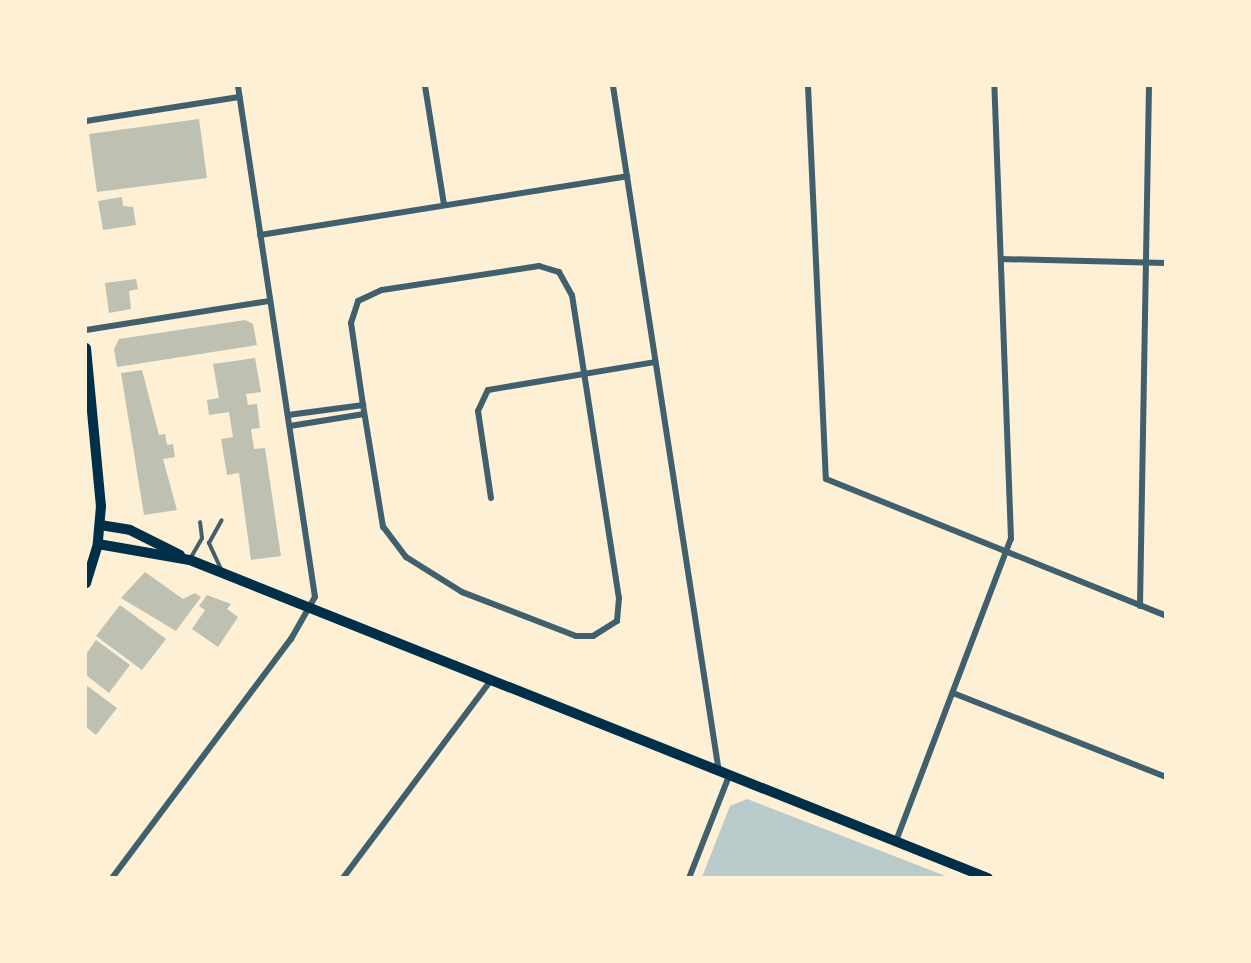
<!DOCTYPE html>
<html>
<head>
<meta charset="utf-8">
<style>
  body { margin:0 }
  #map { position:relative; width:1251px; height:963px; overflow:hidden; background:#fdf0d5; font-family:"Playfair Display",serif }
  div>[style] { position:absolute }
  .green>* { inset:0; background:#b9caca }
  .building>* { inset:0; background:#bec0b2 }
  .service>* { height:4px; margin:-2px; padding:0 2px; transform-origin:2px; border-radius:2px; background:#3f606c }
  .minor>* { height:6px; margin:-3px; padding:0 3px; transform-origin:3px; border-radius:3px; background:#3f606c }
  .secondary>* { height:10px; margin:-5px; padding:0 5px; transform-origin:5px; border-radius:5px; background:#003049 }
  span { translate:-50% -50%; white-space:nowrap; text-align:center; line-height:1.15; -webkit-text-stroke:6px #fdf0d5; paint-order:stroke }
  .frame { position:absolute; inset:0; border:87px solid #fdf0d5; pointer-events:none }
</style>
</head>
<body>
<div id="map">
  <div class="green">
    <div style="clip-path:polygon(747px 799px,948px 877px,702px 877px,730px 806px)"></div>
  </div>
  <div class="building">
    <div style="clip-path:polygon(199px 119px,207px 178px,97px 192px,89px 134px)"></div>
    <div style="clip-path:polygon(122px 197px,123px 206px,133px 207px,136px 225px,103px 230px,98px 201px)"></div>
    <div style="clip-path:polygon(136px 279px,138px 289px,129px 291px,131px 309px,109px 313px,105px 283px)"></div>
    <div style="clip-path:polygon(245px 320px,253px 324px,257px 345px,117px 367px,114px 349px,119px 339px)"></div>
    <div style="clip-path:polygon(255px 358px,261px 392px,246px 394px,248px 405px,257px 404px,260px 428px,251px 429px,254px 449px,265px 448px,281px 556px,251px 560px,239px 473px,227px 475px,221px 439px,233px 437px,229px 412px,209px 415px,207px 400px,219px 398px,213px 364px)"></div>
    <div style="clip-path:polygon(142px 370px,159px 435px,165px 434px,167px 445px,173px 444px,175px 457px,163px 459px,177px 510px,144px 515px,121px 373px)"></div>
    <div style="clip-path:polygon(145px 572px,183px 599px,195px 593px,201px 597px,176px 631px,121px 598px)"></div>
    <div style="clip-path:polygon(207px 595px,231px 604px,227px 609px,238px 617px,218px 647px,192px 629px,205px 610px,199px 606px)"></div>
    <div style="clip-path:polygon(120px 605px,166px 639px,142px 670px,96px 636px)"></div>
    <div style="clip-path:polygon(96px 640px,130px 665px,109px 693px,86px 675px,86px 654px)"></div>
    <div style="clip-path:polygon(86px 685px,117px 708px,96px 735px,86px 727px)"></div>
  </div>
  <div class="service">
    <div style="left:190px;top:559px;width:24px;rotate:-60deg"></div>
    <div style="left:202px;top:538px;width:16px;rotate:-97deg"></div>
    <div style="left:221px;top:569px;width:29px;rotate:-115deg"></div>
    <div style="left:209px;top:543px;width:26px;rotate:-61deg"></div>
  </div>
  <div class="minor">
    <div style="left:425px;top:86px;width:120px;rotate:80.9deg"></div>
    <div style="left:613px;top:86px;width:694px;rotate:81.22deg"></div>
    <div style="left:808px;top:86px;width:393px;rotate:87.4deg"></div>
    <div style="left:826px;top:479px;width:367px;rotate:21.9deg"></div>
    <div style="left:86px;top:121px;width:155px;rotate:-8.9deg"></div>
    <div style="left:260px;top:235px;width:372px;rotate:-9.1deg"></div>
    <div style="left:1001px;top:259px;width:165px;rotate:1.4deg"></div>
    <div style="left:539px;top:266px;width:21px;rotate:17deg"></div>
    <div style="left:559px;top:272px;width:26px;rotate:61deg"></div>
    <div style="left:572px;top:295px;width:307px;rotate:81.2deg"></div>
    <div style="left:619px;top:598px;width:23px;rotate:95deg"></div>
    <div style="left:617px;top:621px;width:28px;rotate:148deg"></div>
    <div style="left:593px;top:636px;width:17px;rotate:180deg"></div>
    <div style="left:576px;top:636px;width:122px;rotate:-158.9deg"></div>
    <div style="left:462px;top:592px;width:66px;rotate:-148deg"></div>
    <div style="left:406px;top:557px;width:38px;rotate:-127deg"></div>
    <div style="left:383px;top:527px;width:124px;rotate:-99.3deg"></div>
    <div style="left:363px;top:405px;width:83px;rotate:-98.3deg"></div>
    <div style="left:351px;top:323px;width:23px;rotate:-72deg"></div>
    <div style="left:358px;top:301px;width:26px;rotate:-25deg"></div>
    <div style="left:382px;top:290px;width:159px;rotate:-8.7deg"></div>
    <div style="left:86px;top:330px;width:186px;rotate:-9deg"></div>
    <div style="left:288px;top:415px;width:76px;rotate:-7.6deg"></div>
    <div style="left:290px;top:426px;width:75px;rotate:-9.2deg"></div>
    <div style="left:491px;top:498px;width:88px;rotate:-98.5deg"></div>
    <div style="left:478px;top:411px;width:23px;rotate:-65deg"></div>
    <div style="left:488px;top:390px;width:169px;rotate:-9.5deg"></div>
    <div style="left:1140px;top:606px;width:520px;rotate:-89.01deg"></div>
    <div style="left:953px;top:693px;width:229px;rotate:21.5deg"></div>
    <div style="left:896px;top:841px;width:323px;rotate:-69.2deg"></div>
    <div style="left:1011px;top:539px;width:453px;rotate:-92.1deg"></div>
    <div style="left:112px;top:878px;width:299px;rotate:-53.2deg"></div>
    <div style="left:291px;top:639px;width:48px;rotate:-60.3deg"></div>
    <div style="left:315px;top:597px;width:517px;rotate:-98.57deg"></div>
    <div style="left:343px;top:878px;width:247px;rotate:-53.2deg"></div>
    <div style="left:689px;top:878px;width:110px;rotate:-68.6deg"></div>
  </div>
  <div class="secondary">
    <div style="left:86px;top:348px;width:159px;rotate:84.6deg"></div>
    <div style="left:101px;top:506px;width:38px;rotate:95deg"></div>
    <div style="left:98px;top:544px;width:41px;rotate:107.1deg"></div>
    <div style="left:100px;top:525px;width:30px;rotate:9deg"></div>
    <div style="left:130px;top:530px;width:56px;rotate:26.6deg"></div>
    <div style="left:98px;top:544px;width:93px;rotate:9.9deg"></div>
    <div style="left:190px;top:560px;width:859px;rotate:21.73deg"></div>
  </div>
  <div class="frame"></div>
</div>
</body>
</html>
